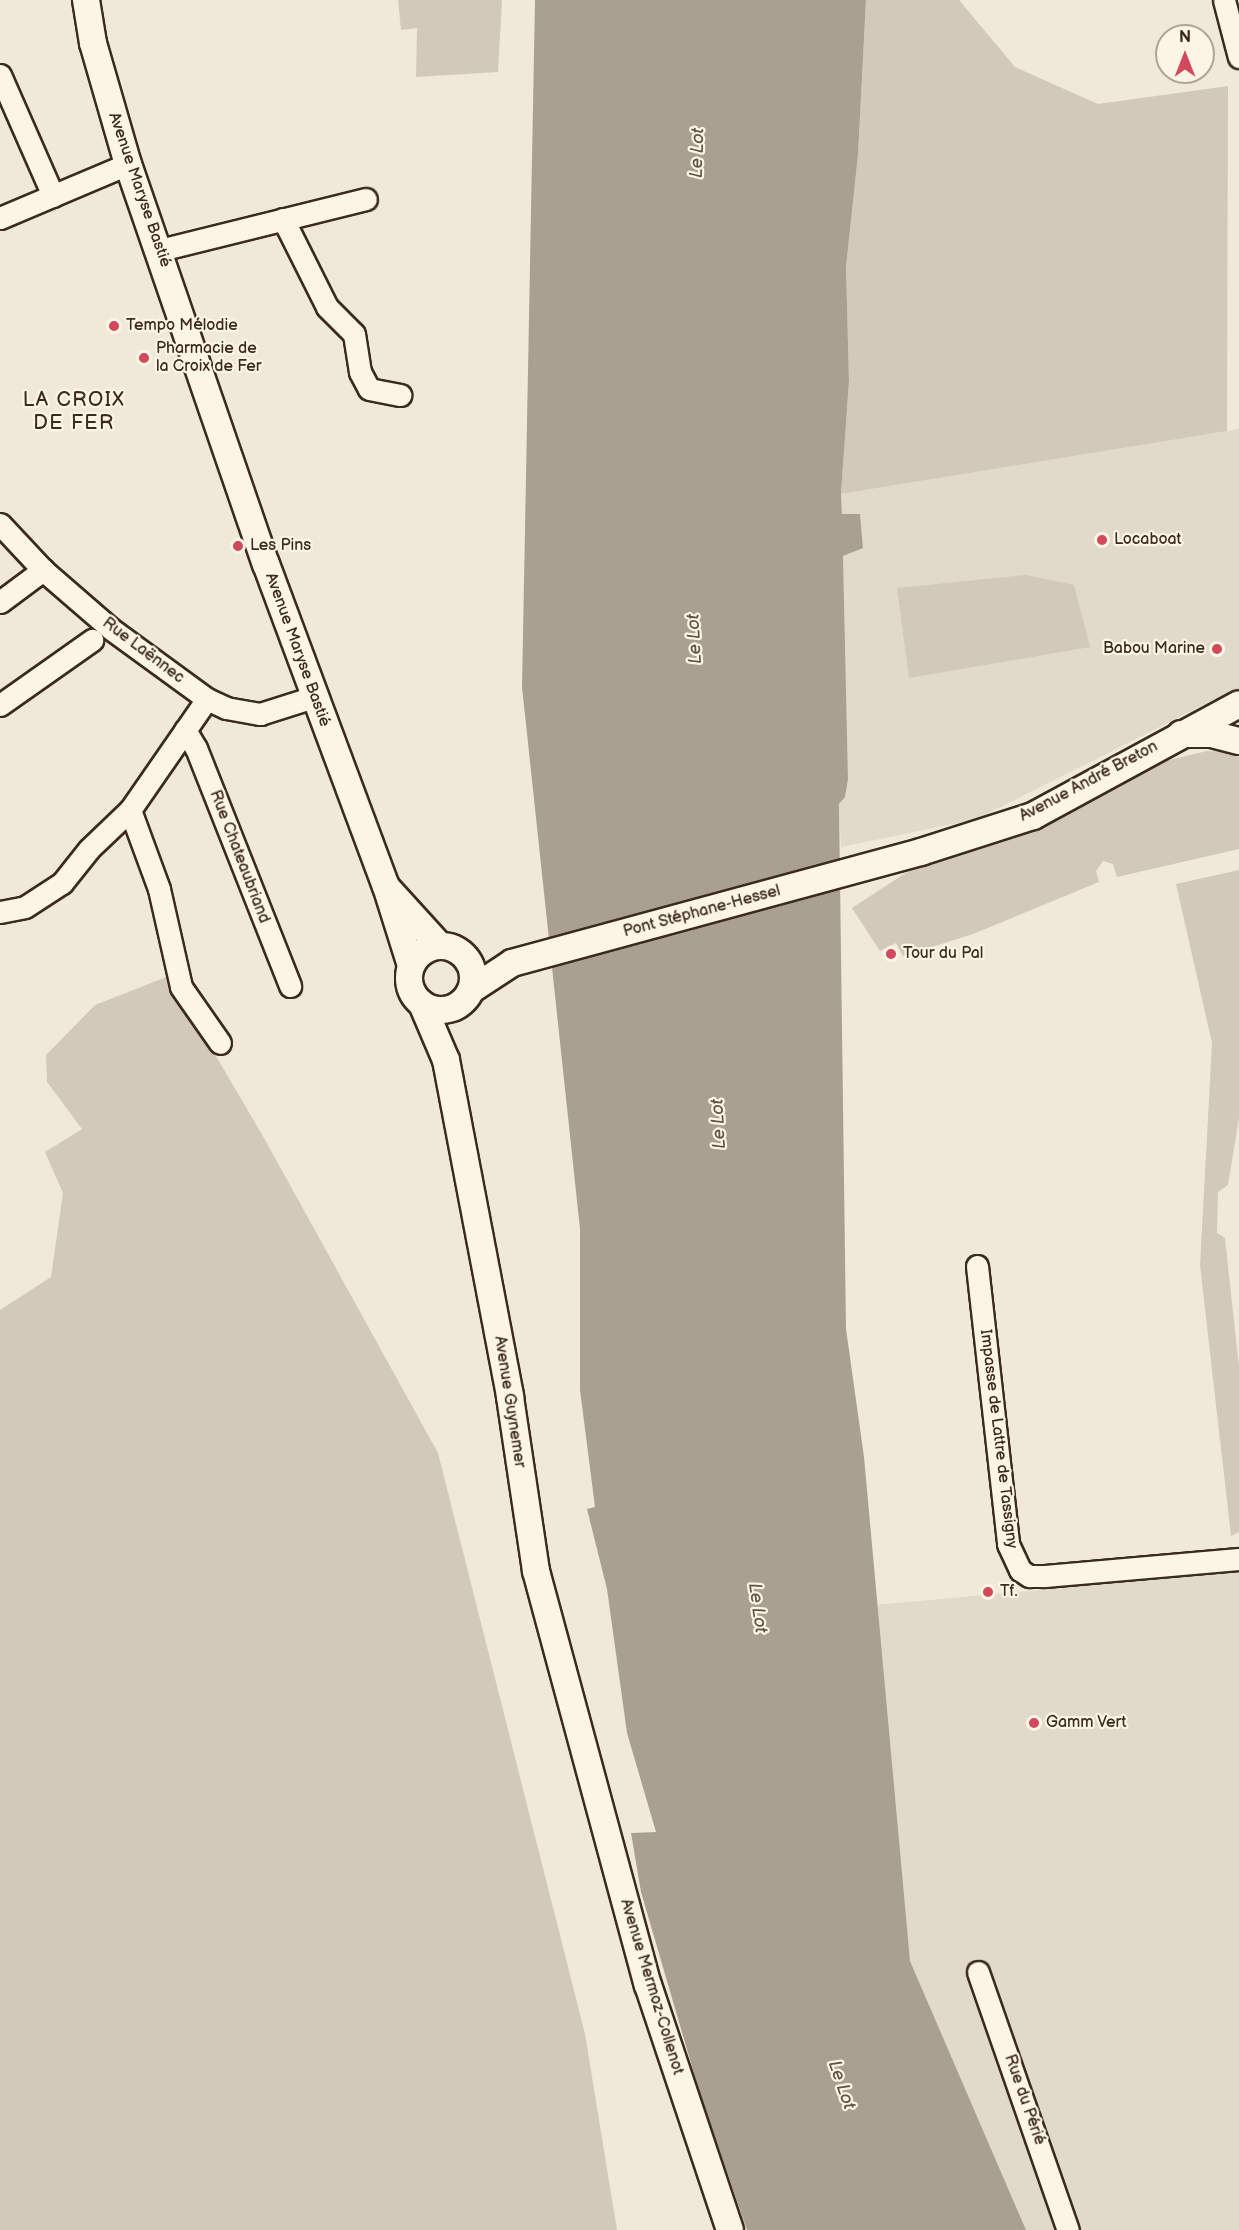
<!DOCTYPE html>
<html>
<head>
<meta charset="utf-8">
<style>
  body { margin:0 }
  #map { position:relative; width:1239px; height:2230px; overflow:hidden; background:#f0e9d9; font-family:"Balsamiq Sans",sans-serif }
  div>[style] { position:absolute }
  .built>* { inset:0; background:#e1d9c9 }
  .green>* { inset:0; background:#d2c9ba }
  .water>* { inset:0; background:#aaa091 }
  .roads { filter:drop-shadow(2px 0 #3b2a1e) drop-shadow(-2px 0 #3b2a1e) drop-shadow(0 2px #3b2a1e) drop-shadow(0 -2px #3b2a1e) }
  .minor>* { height:21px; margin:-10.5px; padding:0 10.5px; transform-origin:10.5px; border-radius:10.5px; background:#fcf5e5 }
  .tertiary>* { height:26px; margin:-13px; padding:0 13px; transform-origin:13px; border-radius:13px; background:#fcf5e5 }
  .tertiary>.ring { margin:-13px; padding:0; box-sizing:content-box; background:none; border:26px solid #fcf5e5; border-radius:50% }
  .dots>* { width:16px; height:16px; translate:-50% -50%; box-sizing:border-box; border:3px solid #fcf5e5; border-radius:50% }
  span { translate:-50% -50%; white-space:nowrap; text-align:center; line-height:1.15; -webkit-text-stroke:4.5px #fcf5e5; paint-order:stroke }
  .street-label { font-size:16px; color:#3b2a1e }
  .poi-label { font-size:16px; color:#3b2a1e }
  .left { translate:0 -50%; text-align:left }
  .right { translate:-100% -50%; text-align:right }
  .water-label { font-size:18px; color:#625346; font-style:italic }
  .quarter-label { font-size:20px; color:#3b2a1e; letter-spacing:1.5px }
  .north { position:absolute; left:1155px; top:24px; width:60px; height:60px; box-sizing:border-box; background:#fcf5e5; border:2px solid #afa495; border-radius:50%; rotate:0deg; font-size:16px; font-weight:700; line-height:24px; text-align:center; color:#3b2a1e }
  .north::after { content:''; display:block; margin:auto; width:21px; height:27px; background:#d1495b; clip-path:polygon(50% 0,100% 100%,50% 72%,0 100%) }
</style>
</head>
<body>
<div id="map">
  <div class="built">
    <div style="clip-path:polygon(1239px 429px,1239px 692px,1219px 697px,977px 819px,841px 847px,839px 804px,845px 797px,848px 779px,843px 556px,863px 547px,860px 515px,842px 514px,841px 494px)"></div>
    <div style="clip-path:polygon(1239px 1572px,1239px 2230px,1026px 2230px,910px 1961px,875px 1605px)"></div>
  </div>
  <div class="green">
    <div style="clip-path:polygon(398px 0,502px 0,498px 72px,416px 77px,417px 28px,401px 30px)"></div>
    <div style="clip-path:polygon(866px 0,959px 0,1015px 67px,1098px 104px,1228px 86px,1227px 431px,841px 494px,849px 381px,846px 267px,858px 155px)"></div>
    <div style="clip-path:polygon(1026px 575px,1074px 585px,1090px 647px,909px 678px,897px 588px)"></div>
    <div style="clip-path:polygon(1207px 751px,1228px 752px,1239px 757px,1239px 849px,1117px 877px,1113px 864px,1103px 861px,1096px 871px,1099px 882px,973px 934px,903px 956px,896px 943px,880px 951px,852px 908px,907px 872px,1048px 823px,1165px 761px)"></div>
    <div style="clip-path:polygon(1239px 870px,1239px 1118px,1228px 1185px,1218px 1192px,1217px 1233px,1225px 1238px,1239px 1367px,1239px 1532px,1231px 1536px,1200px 1265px,1212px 1043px,1176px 884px)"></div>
    <div style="clip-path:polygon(169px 976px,264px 1138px,438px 1453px,585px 2034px,617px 2230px,0 2230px,0 1310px,51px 1277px,63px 1193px,45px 1152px,82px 1129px,47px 1082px,46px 1055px,95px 1005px)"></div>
  </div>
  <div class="water">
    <div style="clip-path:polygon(535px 0,866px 0,858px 155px,846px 267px,849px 381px,841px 494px,842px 514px,860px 514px,863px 548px,843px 556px,848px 779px,845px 797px,839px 804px,846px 1329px,864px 1457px,910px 1961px,1026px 2230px,747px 2230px,700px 2094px,641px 1892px,631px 1833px,656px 1832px,627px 1733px,607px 1589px,587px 1509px,595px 1507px,580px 1390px,580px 1229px,522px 687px)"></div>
  </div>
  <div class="roads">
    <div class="minor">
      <div style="left:1224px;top:0;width:59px;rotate:75.3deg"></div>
      <div style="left:0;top:75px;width:132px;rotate:66.3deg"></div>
      <div style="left:0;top:218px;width:139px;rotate:-22.9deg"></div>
      <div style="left:283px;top:219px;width:98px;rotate:63.4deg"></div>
      <div style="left:327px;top:307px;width:38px;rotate:45deg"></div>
      <div style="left:354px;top:334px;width:38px;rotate:81deg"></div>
      <div style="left:360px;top:372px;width:19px;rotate:62deg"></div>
      <div style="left:369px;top:389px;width:32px;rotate:11deg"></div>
      <div style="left:160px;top:250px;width:212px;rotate:-13.9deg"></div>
      <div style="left:0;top:524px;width:63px;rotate:46.9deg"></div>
      <div style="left:43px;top:570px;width:90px;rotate:40.9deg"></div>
      <div style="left:111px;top:629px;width:119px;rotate:36.1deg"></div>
      <div style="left:207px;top:699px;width:21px;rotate:25deg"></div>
      <div style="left:226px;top:708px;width:35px;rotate:10deg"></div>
      <div style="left:260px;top:714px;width:57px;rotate:-17.5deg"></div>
      <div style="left:0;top:602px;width:54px;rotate:-36.7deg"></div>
      <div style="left:0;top:705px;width:113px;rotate:-35.2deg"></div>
      <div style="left:185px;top:730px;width:21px;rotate:59deg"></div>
      <div style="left:196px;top:748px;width:256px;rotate:68.4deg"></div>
      <div style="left:130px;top:810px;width:84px;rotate:69.8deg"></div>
      <div style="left:159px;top:889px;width:100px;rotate:77.3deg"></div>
      <div style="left:181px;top:987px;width:68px;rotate:55.1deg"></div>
      <div style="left:0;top:912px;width:25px;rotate:-11deg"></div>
      <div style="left:25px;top:907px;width:44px;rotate:-33deg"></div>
      <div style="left:62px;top:883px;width:43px;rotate:-51.5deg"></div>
      <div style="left:89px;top:849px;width:57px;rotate:-43.6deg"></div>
      <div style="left:130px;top:810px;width:135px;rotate:-55.3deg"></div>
      <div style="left:977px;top:1266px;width:280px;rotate:83.6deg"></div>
      <div style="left:1008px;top:1544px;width:29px;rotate:65deg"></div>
      <div style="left:1020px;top:1570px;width:11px;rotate:34deg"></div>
      <div style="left:1029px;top:1576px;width:15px"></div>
      <div style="left:1044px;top:1576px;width:196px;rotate:-5deg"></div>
      <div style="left:978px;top:1972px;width:273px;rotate:70.8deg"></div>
    </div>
    <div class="tertiary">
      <div style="left:86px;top:0;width:44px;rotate:80.8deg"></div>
      <div style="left:93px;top:43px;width:126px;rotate:73.9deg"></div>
      <div style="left:128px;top:164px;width:423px;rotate:71deg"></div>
      <div style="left:266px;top:564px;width:344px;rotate:69.6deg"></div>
      <div style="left:386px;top:886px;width:84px;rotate:72.6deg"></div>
      <div style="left:1181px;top:734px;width:30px"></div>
      <div style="left:1211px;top:734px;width:29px;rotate:14deg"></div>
      <div style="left:389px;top:890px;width:74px;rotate:47.7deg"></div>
      <div class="ring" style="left:409px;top:946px;width:38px;height:38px"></div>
      <div style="left:471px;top:990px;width:49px;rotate:-33.4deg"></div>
      <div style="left:512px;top:963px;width:424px;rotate:-15.2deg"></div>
      <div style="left:921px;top:852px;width:118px;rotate:-17.8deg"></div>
      <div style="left:1033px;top:816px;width:234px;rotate:-28.5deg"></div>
      <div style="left:422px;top:1004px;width:61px;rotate:66.8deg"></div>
      <div style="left:446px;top:1060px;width:343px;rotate:79.2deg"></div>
      <div style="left:510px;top:1397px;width:176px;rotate:81.5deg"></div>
      <div style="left:536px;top:1571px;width:429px;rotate:74.9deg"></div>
      <div style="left:648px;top:1985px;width:258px;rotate:71.5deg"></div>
    </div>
  </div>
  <div class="dots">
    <div style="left:114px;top:326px;background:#d1495b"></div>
    <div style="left:144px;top:358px;background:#d1495b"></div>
    <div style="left:1102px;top:540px;background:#d1495b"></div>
    <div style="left:238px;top:546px;background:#d1495b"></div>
    <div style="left:1217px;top:649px;background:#d1495b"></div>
    <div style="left:891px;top:954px;background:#d1495b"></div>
    <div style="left:988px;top:1592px;background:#d1495b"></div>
    <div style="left:1034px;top:1723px;background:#d1495b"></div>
  </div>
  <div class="street-label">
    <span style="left:139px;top:190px;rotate:71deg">Avenue Maryse Bastié</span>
    <span style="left:297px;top:650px;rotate:70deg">Avenue Maryse Bastié</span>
    <span style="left:143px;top:651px;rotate:37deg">Rue Laënnec</span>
    <span style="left:1089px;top:782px;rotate:-28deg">Avenue André Breton</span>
    <span style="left:239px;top:857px;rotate:69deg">Rue Chateaubriand</span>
    <span style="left:702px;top:912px;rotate:-15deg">Pont Stéphane-Hessel</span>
    <span style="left:509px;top:1402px;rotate:81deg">Avenue Guynemer</span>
    <span style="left:998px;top:1439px;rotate:83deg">Impasse de Lattre de Tassigny</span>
    <span style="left:651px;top:1987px;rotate:73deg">Avenue Mermoz-Collenot</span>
    <span style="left:1024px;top:2100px;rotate:71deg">Rue du Périé</span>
  </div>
  <div class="poi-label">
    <span class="left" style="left:126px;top:326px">Tempo Mélodie</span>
    <span class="left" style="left:156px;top:358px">Pharmacie de<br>la Croix de Fer</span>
    <span class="left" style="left:1114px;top:540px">Locaboat</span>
    <span class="left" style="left:250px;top:546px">Les Pins</span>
    <span class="right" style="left:1205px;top:649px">Babou Marine</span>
    <span class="left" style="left:903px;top:954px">Tour du Pal</span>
    <span class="left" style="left:1000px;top:1592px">Tf.</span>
    <span class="left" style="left:1046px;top:1723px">Gamm Vert</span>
  </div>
  <div class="water-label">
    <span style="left:698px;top:153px;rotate:-88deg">Le Lot</span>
    <span style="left:695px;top:639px;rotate:-93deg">Le Lot</span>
    <span style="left:719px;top:1124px;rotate:-93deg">Le Lot</span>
    <span style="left:757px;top:1608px;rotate:82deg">Le Lot</span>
    <span style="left:841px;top:2085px;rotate:71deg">Le Lot</span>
  </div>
  <div class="quarter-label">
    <span style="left:74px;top:412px">LA CROIX<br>DE FER</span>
  </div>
  <div class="north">N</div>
</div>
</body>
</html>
